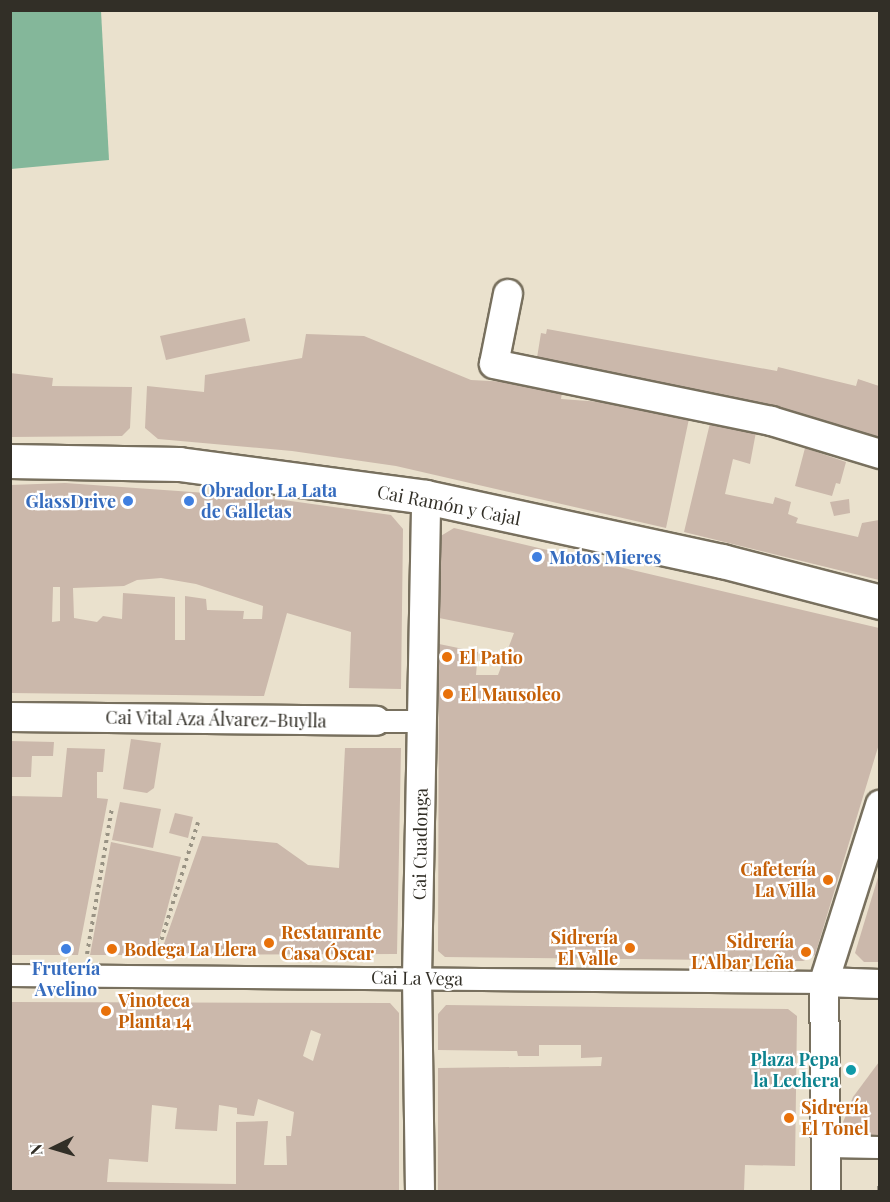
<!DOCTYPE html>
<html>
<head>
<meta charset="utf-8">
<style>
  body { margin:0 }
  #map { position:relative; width:890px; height:1202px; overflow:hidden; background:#eae1cd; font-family:"Playfair Display",serif }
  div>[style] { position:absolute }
  .forest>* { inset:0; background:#84b79a }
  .building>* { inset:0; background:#cbb8ab }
  .path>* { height:4px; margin-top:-2px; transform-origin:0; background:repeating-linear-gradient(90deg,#999384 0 3px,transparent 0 7.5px) }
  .roads { filter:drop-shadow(2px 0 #78705e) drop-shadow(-2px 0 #78705e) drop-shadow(0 2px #78705e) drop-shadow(0 -2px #78705e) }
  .pedestrian>* { height:21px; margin:-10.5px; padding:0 10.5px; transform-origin:10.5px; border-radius:10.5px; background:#fff }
  .minor>* { height:28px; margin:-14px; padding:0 14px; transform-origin:14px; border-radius:14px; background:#fff }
  .tertiary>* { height:33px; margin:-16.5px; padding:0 16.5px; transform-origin:16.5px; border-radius:16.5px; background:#fff }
  .dots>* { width:16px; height:16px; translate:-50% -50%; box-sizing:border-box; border:3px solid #fff; border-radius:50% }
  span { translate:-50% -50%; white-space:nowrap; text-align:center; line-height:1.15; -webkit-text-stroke:4.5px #fff; paint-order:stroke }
  .shop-label { font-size:18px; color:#366cbe; font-weight:700 }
  .left { translate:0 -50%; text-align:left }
  .right { translate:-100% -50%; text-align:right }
  .street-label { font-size:18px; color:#322f27 }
  .food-label { font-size:18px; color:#c56008; font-weight:700 }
  .culture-label { font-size:18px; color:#0d838f; font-weight:700 }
  .frame { position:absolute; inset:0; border:12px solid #322f27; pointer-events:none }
  .north { position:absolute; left:24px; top:1118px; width:60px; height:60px; -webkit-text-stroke:4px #fff; paint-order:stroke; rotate:265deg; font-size:16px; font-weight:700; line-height:24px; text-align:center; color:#322f27 }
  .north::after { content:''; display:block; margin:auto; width:21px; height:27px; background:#322f27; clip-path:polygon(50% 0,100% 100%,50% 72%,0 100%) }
</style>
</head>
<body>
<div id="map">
  <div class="forest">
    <div style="clip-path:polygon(11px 10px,101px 11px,109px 160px,11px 169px)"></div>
  </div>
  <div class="building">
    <div style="clip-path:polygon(245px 318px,250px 341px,166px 360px,160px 336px)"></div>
    <div style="clip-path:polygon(547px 329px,777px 371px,778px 367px,856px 386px,858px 379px,879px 386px,879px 437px,771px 405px,536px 364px,541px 333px,546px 334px)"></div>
    <div style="clip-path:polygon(306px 334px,364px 336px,471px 380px,563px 385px,561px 399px,657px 406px,690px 414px,666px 528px,396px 466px,292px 451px,158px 439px,145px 428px,147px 386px,204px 392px,205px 375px,302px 358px)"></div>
    <div style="clip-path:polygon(10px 373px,53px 378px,52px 386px,132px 387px,130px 428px,122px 436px,10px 437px)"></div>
    <div style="clip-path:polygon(711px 419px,756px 432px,750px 464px,733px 459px,725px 494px,773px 504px,775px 497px,791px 502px,788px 514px,798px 518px,796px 523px,858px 537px,862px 523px,879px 520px,879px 580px,684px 532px)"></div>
    <div style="clip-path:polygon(805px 448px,846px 462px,840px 484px,836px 483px,832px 496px,795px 486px)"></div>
    <div style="clip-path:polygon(evenodd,65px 483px,262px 497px,391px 515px,403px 529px,401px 689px,349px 688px,351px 632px,287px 613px,264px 696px,10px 693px,10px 485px,65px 483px,161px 578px,196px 584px,263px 606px,262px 619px,243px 619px,244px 611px,207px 610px,206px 599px,185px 596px,185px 640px,175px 640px,175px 597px,123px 593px,122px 619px,103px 616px,97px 622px,74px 618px,73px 588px,124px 586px,137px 580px,161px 578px,65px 483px,53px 587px,60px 587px,60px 621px,52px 622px,53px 587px)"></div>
    <div style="clip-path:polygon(849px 499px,850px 513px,834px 516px,830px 502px)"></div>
    <div style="clip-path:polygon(454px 528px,879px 628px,879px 744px,815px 955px,803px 961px,445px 957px,438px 951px,439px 644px,478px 652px,476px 675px,498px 675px,514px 633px,439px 618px,439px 537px)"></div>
    <div style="clip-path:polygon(131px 739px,161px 743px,154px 788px,147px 793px,123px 789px)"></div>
    <div style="clip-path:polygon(10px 741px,54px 742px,53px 756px,32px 756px,31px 777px,10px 777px)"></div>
    <div style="clip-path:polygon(67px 748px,105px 749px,103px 772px,97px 772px,97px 798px,108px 799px,78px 955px,10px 955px,10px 796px,62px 797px)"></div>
    <div style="clip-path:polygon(345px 748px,401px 748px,397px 954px,160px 955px,202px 836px,277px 843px,308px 865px,339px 868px)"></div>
    <div style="clip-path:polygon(120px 802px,161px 809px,153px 848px,112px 840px)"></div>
    <div style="clip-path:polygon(175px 813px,193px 817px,188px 838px,169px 833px)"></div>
    <div style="clip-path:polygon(111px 842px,181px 857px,155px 955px,90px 955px)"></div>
    <div style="clip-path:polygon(879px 874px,879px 962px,864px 962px,855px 953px)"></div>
    <div style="clip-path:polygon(evenodd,10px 1002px,390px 1003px,399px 1013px,399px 1191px,10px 1191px,10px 1002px,311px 1030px,321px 1034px,313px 1061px,303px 1056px,311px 1030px,10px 1002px,258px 1099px,294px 1112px,291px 1136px,286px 1136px,287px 1165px,264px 1165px,268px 1121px,236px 1122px,236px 1184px,107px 1182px,109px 1159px,148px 1162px,152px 1105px,177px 1108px,175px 1129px,217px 1131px,219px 1105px,237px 1108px,237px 1114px,254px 1116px,258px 1099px)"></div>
    <div style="clip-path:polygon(446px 1005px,788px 1009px,797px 1016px,795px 1166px,745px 1165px,744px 1191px,438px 1191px,438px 1068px,601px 1066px,602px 1057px,581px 1058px,581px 1045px,539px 1045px,539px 1056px,518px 1056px,517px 1051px,438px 1050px,438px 1014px)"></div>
    <div style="clip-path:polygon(879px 1062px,879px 1141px,838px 1135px,853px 1097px)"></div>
  </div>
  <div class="path">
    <div style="left:87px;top:954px;width:149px;rotate:-80.3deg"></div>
    <div style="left:157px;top:954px;width:138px;rotate:-72.7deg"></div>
    <div style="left:877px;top:1188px;width:3px"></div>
  </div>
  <div class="roads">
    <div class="pedestrian">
      <div style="left:376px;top:721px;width:46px"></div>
      <div style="left:10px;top:975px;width:814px;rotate:0.49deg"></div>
      <div style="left:826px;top:1146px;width:54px;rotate:1.1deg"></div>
    </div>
    <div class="minor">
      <div style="left:508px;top:294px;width:71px;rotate:101.3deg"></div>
      <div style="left:494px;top:364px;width:283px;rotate:11.6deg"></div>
      <div style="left:771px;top:421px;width:114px;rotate:16.8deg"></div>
      <div style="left:10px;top:717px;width:366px;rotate:0.6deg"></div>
      <div style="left:824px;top:982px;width:56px;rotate:2deg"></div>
      <div style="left:420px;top:1192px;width:214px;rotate:-90.8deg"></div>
      <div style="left:417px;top:978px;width:481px;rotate:-88.9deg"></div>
      <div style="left:826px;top:1192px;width:210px;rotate:-90.5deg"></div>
      <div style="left:824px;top:982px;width:186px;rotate:-72.4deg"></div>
    </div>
    <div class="tertiary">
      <div style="left:10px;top:461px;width:169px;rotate:1deg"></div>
      <div style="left:179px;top:464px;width:249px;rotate:7.6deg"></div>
      <div style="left:426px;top:497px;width:303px;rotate:12.2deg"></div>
      <div style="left:722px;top:561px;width:163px;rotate:14.5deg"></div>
    </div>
  </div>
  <div class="dots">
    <div style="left:128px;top:501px;background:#3f7fe0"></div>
    <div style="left:189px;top:501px;background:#3f7fe0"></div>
    <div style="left:537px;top:557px;background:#3f7fe0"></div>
    <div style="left:447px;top:657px;background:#e8710a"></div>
    <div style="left:448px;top:694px;background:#e8710a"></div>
    <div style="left:828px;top:880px;background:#e8710a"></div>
    <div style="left:269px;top:943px;background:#e8710a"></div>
    <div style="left:630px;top:948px;background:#e8710a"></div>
    <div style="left:66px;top:949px;background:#3f7fe0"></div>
    <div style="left:112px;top:949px;background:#e8710a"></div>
    <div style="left:806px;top:952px;background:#e8710a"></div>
    <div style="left:106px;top:1011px;background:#e8710a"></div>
    <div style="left:851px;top:1070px;background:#0f9aa8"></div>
    <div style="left:789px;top:1118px;background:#e8710a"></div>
  </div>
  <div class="shop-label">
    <span class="left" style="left:201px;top:501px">Obrador La Lata<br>de Galletas</span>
    <span class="right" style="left:116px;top:501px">GlassDrive</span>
    <span class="left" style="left:549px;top:557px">Motos Mieres</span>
    <span style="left:66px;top:979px">Frutería<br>Avelino</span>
  </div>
  <div class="street-label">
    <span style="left:449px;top:505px;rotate:11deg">Cai Ramón y Cajal</span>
    <span style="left:216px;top:719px;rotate:1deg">Cai Vital Aza Álvarez-Buylla</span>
    <span style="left:420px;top:844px;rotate:-89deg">Cai Cuadonga</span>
    <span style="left:417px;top:978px;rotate:1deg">Cai La Vega</span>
  </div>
  <div class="food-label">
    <span class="left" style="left:459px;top:657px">El Patio</span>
    <span class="left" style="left:460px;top:694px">El Mausoleo</span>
    <span class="right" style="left:816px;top:880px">Cafetería<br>La Villa</span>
    <span class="left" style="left:281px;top:943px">Restaurante<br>Casa Óscar</span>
    <span class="right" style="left:618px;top:948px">Sidrería<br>El Valle</span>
    <span class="right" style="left:794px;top:952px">Sidrería<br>L'Albar Leña</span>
    <span class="left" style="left:124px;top:949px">Bodega La Llera</span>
    <span class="left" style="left:118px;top:1011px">Vinoteca<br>Planta 14</span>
    <span class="left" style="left:801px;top:1118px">Sidrería<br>El Tonel</span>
  </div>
  <div class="culture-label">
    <span class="right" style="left:839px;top:1070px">Plaza Pepa<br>la Lechera</span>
  </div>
  <div class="frame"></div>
  <div class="north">N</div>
</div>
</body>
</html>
